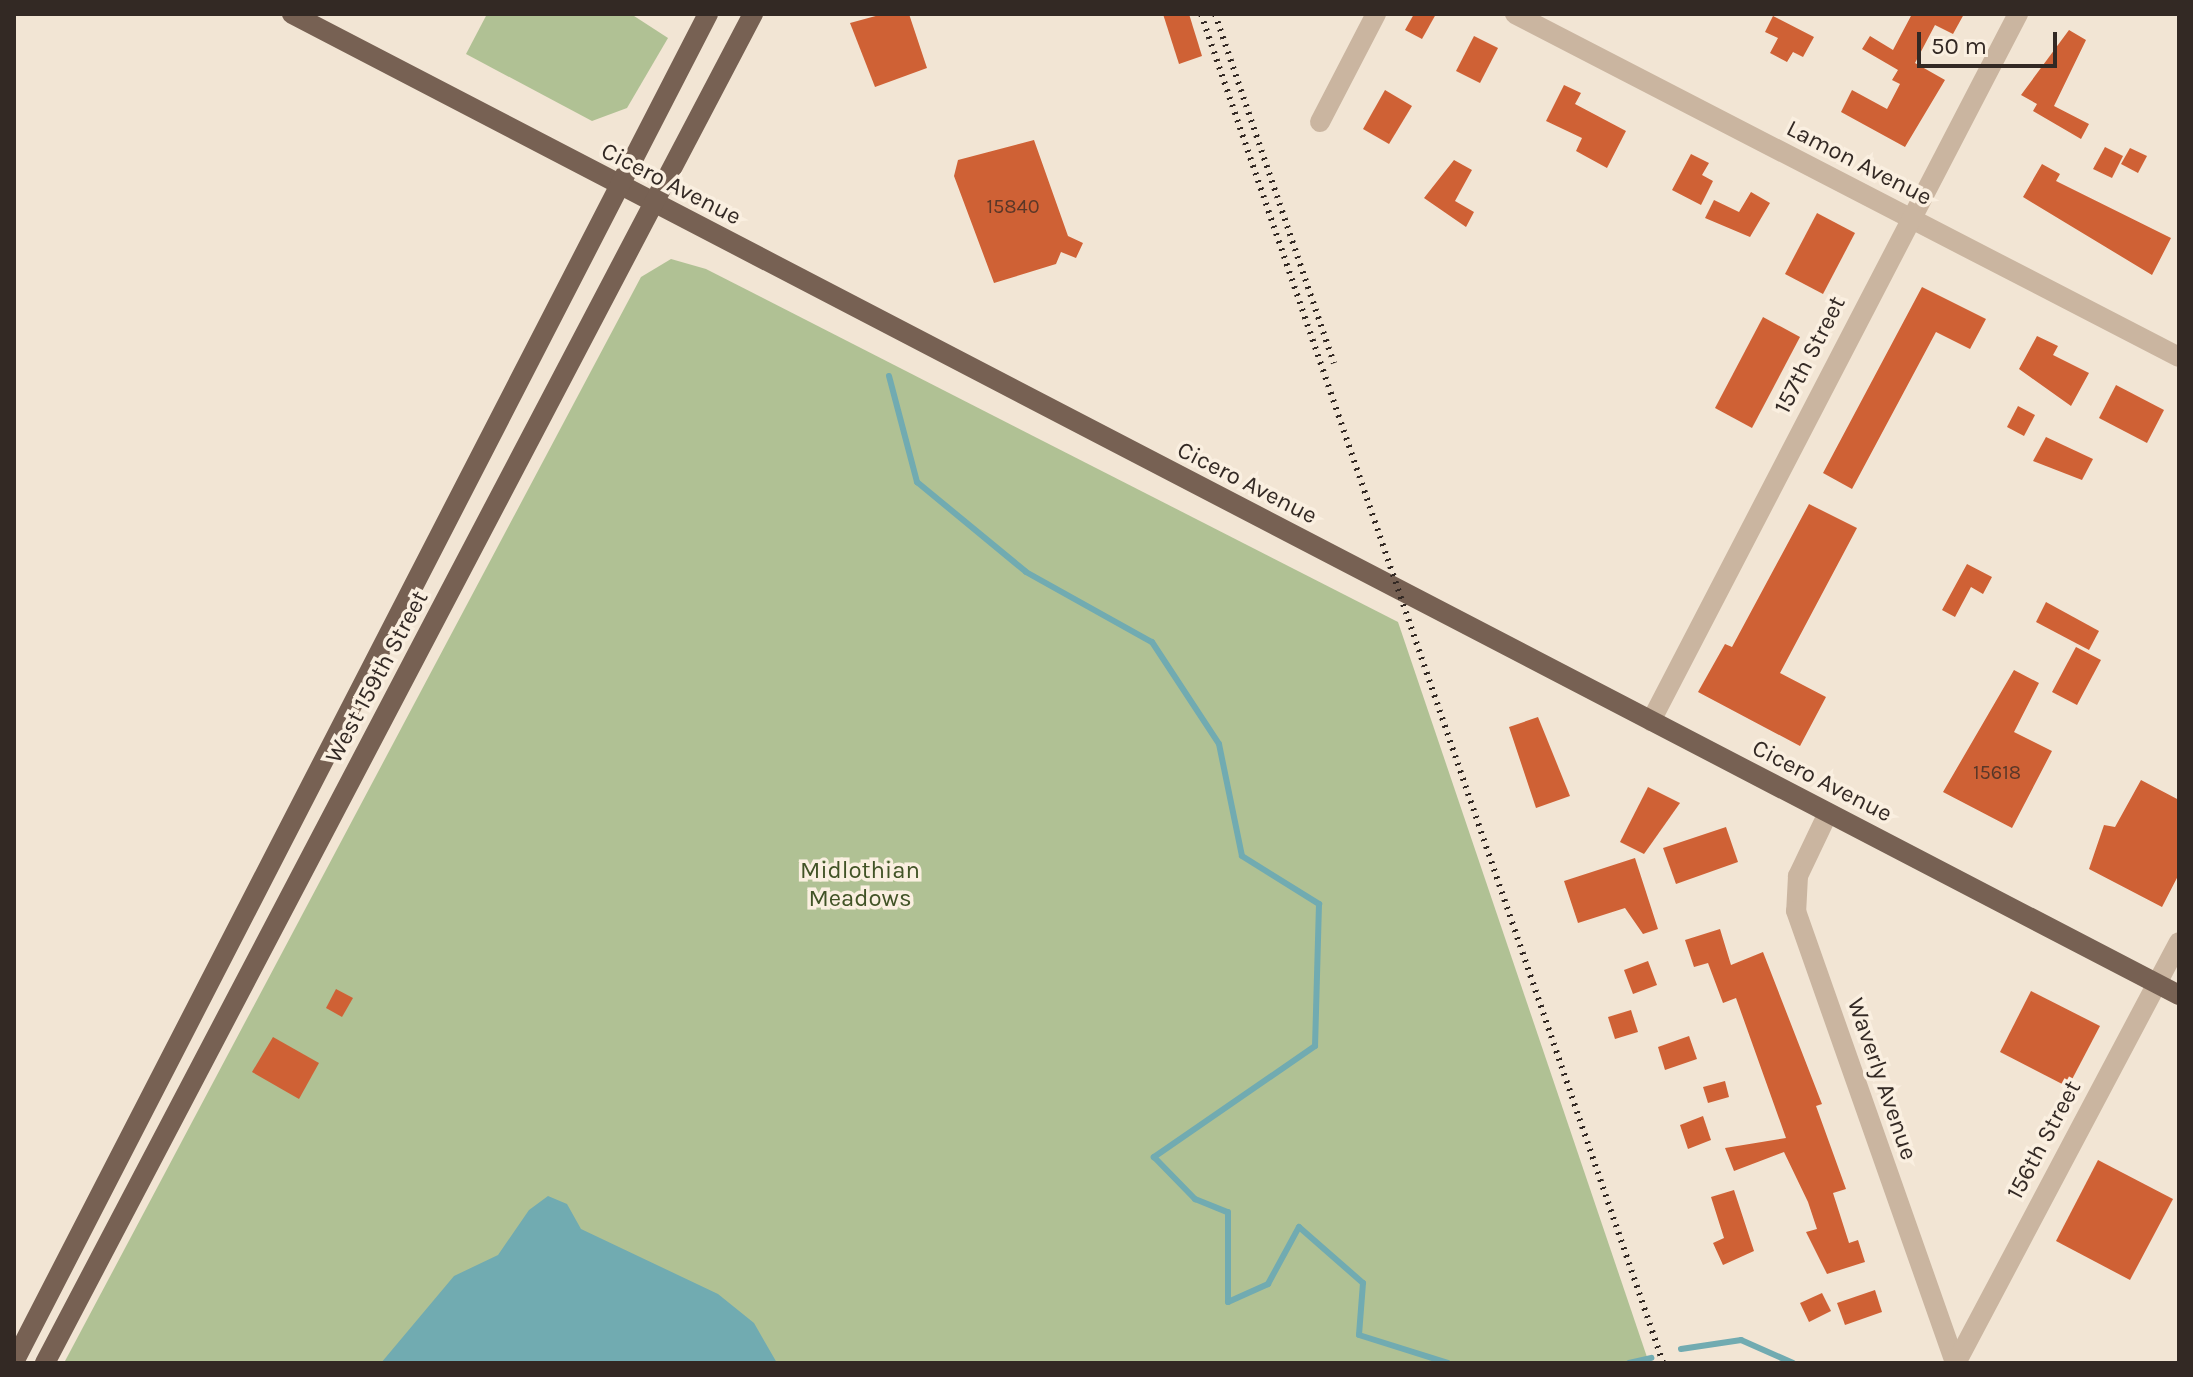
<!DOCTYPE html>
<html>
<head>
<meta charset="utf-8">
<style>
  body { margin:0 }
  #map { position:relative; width:2193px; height:1377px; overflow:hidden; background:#f2e5d4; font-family:Karla,sans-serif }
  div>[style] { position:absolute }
  .green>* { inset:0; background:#b0c194 }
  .water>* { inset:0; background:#71abb1 }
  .stream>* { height:6px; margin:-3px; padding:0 3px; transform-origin:3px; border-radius:3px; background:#71abb1 }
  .building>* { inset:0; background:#cf6135 }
  .minor>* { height:20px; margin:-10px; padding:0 10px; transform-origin:10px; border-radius:10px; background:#cab5a0 }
  .major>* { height:20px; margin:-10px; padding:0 10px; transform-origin:10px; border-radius:10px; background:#776153 }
  .rail>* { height:6px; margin-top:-3px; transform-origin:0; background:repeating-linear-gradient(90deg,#332924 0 2px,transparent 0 8px) }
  span { translate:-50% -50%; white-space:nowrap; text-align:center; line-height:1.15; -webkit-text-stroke:7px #faefe0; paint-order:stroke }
  .number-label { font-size:20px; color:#5a3728 }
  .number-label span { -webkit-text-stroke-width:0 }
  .street-label { font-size:24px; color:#332924 }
  .park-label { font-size:24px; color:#415326 }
  .frame { position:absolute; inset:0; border:16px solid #332924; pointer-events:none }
  .scale { position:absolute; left:1917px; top:32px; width:140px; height:36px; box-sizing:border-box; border:4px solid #332924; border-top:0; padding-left:10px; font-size:24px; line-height:28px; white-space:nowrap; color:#332924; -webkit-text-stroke:6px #faefe0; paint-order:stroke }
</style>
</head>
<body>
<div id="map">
  <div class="green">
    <div style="clip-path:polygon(487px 14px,631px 14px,668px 38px,627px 108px,592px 121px,466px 54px)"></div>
    <div style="clip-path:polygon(671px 259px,706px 269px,1398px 622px,1649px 1363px,64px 1363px,641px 277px)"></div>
  </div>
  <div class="water">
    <div style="clip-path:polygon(548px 1196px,567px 1204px,581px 1229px,718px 1294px,754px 1323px,777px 1363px,381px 1363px,454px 1276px,498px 1255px,529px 1210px)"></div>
  </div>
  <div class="stream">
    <div style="left:889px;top:376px;width:110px;rotate:75.2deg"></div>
    <div style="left:917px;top:482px;width:141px;rotate:39.5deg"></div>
    <div style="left:1026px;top:572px;width:144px;rotate:29.1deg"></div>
    <div style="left:1152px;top:642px;width:122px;rotate:56.7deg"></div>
    <div style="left:1219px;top:744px;width:114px;rotate:78.4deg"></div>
    <div style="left:1242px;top:856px;width:91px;rotate:31.9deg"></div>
    <div style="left:1319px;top:904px;width:142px;rotate:91.6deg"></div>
    <div style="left:1315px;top:1046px;width:196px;rotate:145.4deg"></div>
    <div style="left:1154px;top:1157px;width:59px;rotate:45.7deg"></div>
    <div style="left:1195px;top:1199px;width:35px;rotate:22deg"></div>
    <div style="left:1228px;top:1212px;width:90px;rotate:90deg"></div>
    <div style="left:1228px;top:1302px;width:44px;rotate:-24.2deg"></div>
    <div style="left:1268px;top:1284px;width:65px;rotate:-61.5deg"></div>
    <div style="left:1299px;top:1227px;width:85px;rotate:41.2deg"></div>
    <div style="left:1363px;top:1283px;width:52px;rotate:94.4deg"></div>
    <div style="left:1359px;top:1335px;width:93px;rotate:17.5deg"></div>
    <div style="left:1681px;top:1349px;width:61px;rotate:-8.5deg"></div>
    <div style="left:1741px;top:1340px;width:57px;rotate:23.9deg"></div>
    <div style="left:1629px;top:1363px;width:23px;rotate:-13deg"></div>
  </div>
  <div class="building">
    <div style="clip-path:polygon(883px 14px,909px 14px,927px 68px,875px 87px,850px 23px)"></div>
    <div style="clip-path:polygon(1163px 14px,1189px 14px,1202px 56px,1179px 64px)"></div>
    <div style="clip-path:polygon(1414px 14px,1436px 14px,1422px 39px,1405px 30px)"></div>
    <div style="clip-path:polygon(1912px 14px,1964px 14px,1953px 34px,1935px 25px,1915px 63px,1945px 80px,1905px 147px,1841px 112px,1852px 90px,1887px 109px,1900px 84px,1892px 80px,1898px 70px,1862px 49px,1870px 36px,1893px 50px)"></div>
    <div style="clip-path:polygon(1773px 16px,1814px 37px,1803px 57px,1793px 52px,1787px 62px,1770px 53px,1778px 38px,1765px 32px)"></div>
    <div style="clip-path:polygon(2069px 30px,2086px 40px,2054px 106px,2089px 124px,2081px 139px,2033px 111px,2037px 104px,2021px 95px)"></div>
    <div style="clip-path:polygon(1474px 36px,1498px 48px,1480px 83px,1456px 71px)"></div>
    <div style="clip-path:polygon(1564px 85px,1581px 93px,1575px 104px,1626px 131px,1607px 168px,1576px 151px,1582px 138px,1546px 121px)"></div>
    <div style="clip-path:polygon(1385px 90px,1412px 106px,1389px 144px,1363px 129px)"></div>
    <div style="clip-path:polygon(1034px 140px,1068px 236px,1083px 243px,1076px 258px,1061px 252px,1056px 264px,994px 283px,954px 176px,958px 160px)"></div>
    <div style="clip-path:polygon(2105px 147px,2123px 156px,2112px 178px,2093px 169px)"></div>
    <div style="clip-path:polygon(2130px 148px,2147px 156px,2138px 173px,2121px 164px)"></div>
    <div style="clip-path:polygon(1691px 154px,1709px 163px,1702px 175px,1713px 181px,1701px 205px,1672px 190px)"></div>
    <div style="clip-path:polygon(1454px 160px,1472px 170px,1455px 201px,1474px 212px,1466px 227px,1424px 198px)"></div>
    <div style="clip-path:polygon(2042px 164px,2060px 174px,2056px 181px,2171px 238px,2152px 275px,2023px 197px)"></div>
    <div style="clip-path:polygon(1751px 192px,1770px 203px,1750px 237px,1705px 218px,1714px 200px,1739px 212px)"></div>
    <div style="clip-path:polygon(1817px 213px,1855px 233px,1823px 294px,1785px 274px)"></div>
    <div style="clip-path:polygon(1922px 287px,1986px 319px,1970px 349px,1936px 332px,1852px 489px,1823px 473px)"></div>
    <div style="clip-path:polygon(1763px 317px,1800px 337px,1752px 428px,1715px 408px)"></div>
    <div style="clip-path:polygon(2037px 336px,2058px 346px,2053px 355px,2089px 373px,2071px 406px,2019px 369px)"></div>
    <div style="clip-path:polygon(2116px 385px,2164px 410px,2147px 443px,2099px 418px)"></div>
    <div style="clip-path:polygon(2018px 406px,2035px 415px,2024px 436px,2007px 427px)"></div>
    <div style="clip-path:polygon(2046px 437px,2093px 459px,2082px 480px,2033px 461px)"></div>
    <div style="clip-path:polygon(1809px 504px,1857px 528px,1780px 673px,1826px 697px,1800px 746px,1698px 692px,1725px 644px,1732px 647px)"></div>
    <div style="clip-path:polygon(1967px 564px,1992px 577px,1983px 594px,1971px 587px,1955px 617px,1942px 610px)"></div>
    <div style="clip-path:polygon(2046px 602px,2099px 631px,2089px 650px,2036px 622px)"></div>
    <div style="clip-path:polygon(2076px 647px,2101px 660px,2077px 705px,2052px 692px)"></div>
    <div style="clip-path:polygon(2014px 670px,2039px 683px,2014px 732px,2052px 751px,2012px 828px,1943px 792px)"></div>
    <div style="clip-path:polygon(1538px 717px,1570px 796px,1536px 808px,1509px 727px)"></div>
    <div style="clip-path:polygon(2141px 780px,2179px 800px,2179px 874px,2162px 907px,2089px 869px,2104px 825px,2115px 827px)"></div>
    <div style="clip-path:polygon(1648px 787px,1680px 803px,1644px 854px,1620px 842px)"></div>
    <div style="clip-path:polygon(1726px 827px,1738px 862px,1676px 884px,1663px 848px)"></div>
    <div style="clip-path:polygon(1635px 858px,1658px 929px,1643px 934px,1625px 908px,1578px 923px,1564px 881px)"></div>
    <div style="clip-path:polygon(1720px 929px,1731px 965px,1763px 952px,1822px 1104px,1816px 1106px,1846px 1189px,1833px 1193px,1849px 1243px,1858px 1240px,1865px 1262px,1827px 1274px,1806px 1232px,1817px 1229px,1808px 1202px,1784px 1152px,1734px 1171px,1725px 1148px,1786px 1138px,1736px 998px,1723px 1003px,1708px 963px,1694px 967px,1685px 940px)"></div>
    <div style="clip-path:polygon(1648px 961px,1657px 985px,1633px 994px,1624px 970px)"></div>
    <div style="clip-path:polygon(336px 989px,353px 998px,342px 1017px,326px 1008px)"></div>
    <div style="clip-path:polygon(2031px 991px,2100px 1026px,2068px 1087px,2000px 1052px)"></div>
    <div style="clip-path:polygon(1631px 1010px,1638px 1032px,1615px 1039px,1608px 1017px)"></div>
    <div style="clip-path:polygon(1689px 1036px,1697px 1059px,1665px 1070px,1658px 1047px)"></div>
    <div style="clip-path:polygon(273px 1037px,319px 1063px,299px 1099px,252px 1072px)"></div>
    <div style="clip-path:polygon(1725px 1081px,1729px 1097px,1708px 1103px,1703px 1087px)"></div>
    <div style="clip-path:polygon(1703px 1116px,1711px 1140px,1688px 1149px,1680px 1125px)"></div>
    <div style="clip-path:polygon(2098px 1160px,2173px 1199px,2130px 1280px,2056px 1241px)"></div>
    <div style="clip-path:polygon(1734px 1190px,1754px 1251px,1723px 1265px,1713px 1243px,1724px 1238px,1711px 1197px)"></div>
    <div style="clip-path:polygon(1875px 1290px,1882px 1312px,1845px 1325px,1837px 1303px)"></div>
    <div style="clip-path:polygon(1822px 1293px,1831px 1311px,1809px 1322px,1800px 1303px)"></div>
  </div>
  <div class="minor">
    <div style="left:1515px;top:14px;width:747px;rotate:27.32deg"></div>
    <div style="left:1320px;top:122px;width:122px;rotate:-62.6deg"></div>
    <div style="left:1651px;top:721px;width:797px;rotate:-62.57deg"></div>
    <div style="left:1828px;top:813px;width:70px;rotate:115.5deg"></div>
    <div style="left:1798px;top:876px;width:35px;rotate:93deg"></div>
    <div style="left:1796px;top:911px;width:479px;rotate:70.6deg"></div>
    <div style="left:1956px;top:1363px;width:476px;rotate:-62.1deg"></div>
  </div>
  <div class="major">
    <div style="left:292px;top:14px;width:2127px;rotate:27.47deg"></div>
    <div style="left:14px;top:1362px;width:1516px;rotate:-62.76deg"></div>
    <div style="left:45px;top:1363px;width:1524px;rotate:-62.31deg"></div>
  </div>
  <div class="rail">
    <div style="left:1201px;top:14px;width:1426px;rotate:71.09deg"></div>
    <div style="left:1215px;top:14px;width:369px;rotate:71.2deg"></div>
  </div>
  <div class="number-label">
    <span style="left:1013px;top:206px">15840</span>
    <span style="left:1997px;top:772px">15618</span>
  </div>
  <div class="street-label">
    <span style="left:1859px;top:163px;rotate:27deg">Lamon Avenue</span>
    <span style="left:671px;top:184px;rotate:27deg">Cicero Avenue</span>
    <span style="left:1810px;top:355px;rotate:-63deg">157th Street</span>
    <span style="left:1247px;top:483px;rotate:27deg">Cicero Avenue</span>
    <span style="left:377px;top:677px;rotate:-62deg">West 159th Street</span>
    <span style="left:1822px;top:781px;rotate:27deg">Cicero Avenue</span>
    <span style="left:1882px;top:1079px;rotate:71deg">Waverly Avenue</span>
    <span style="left:2044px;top:1140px;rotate:-62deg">156th Street</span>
  </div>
  <div class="park-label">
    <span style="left:860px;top:885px">Midlothian<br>Meadows</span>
  </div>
  <div class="frame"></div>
  <div class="scale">50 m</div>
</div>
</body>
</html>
